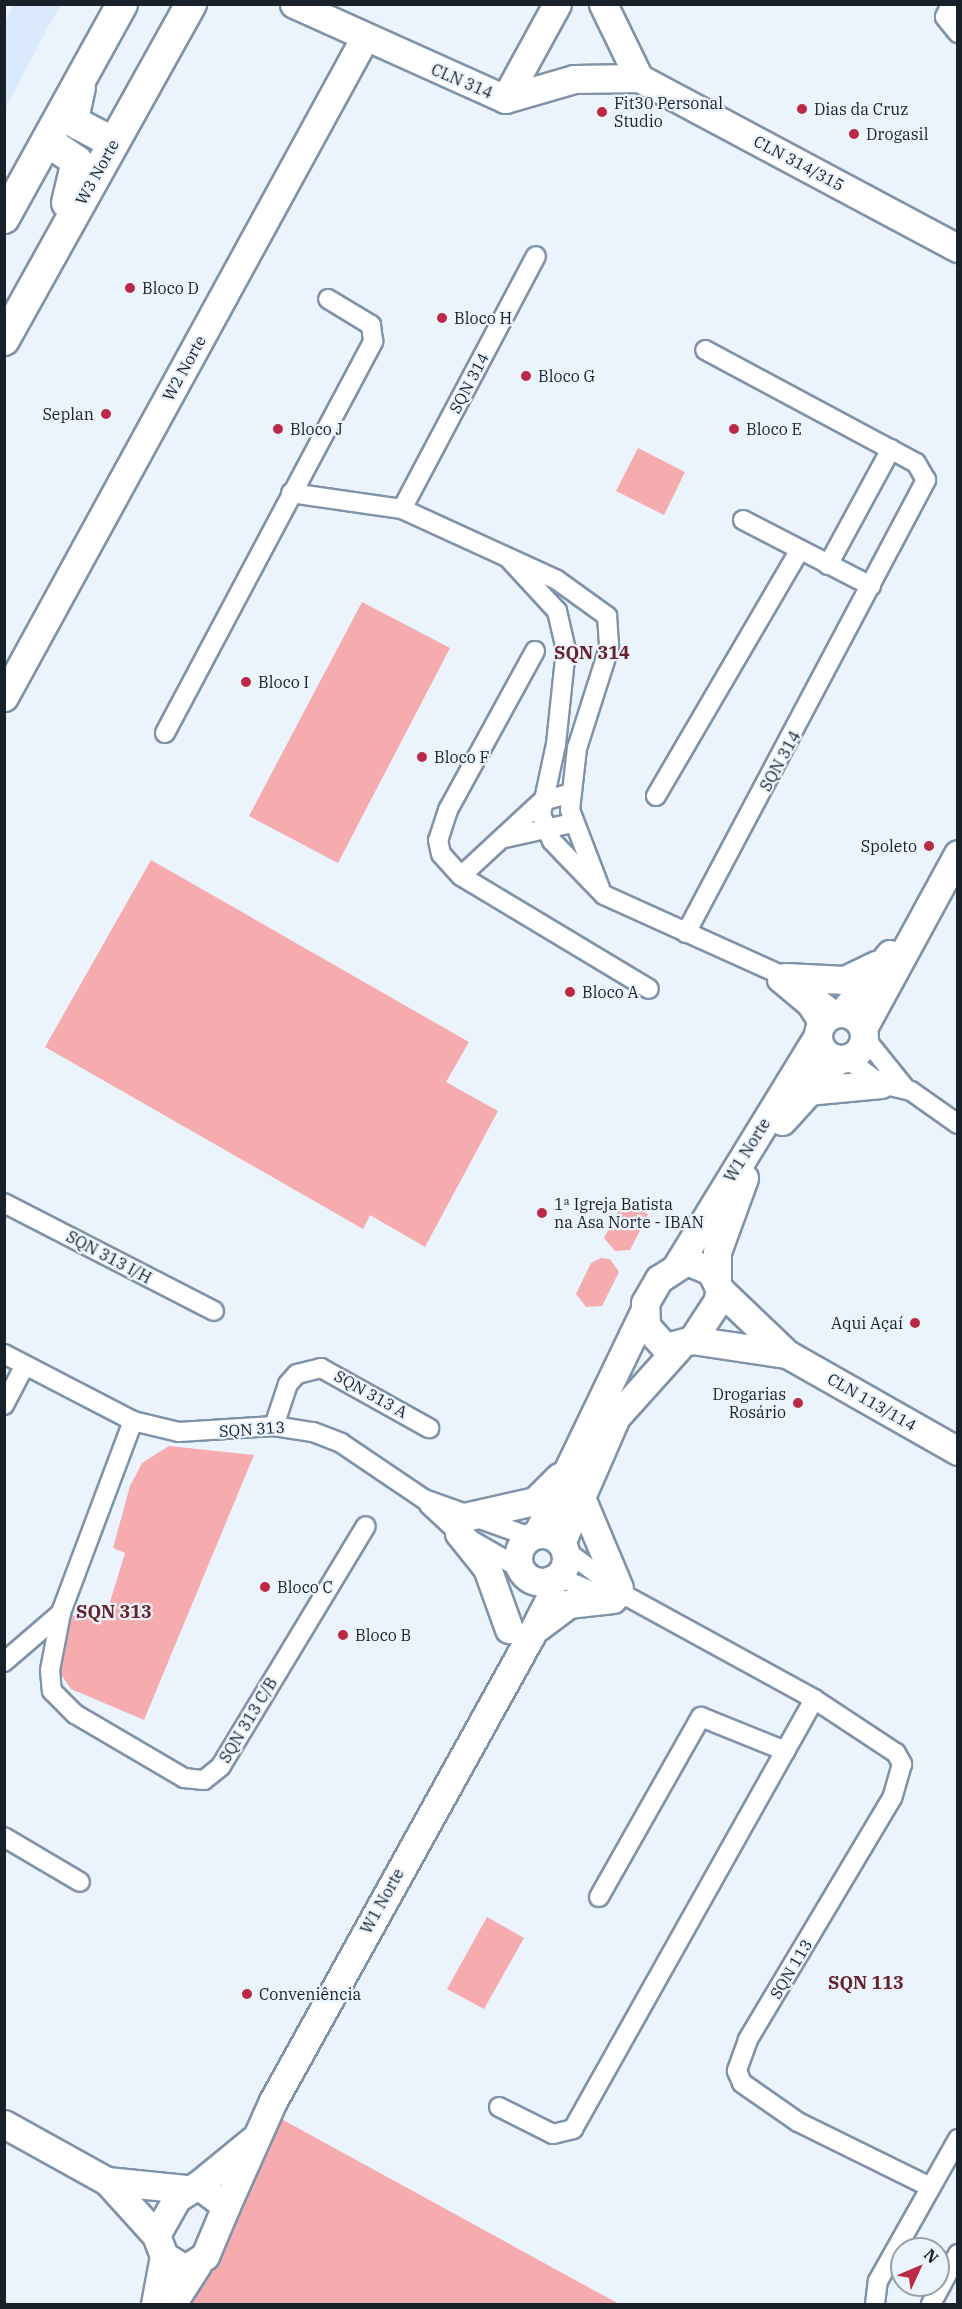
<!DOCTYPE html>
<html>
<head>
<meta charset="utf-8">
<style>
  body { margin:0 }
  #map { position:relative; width:962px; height:2309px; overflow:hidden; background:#ebf4fd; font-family:"IBM Plex Serif",serif }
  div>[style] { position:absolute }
  .built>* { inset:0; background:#daeafc }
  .green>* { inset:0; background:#f6abae }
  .roads { filter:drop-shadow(2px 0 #7f93a9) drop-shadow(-2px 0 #7f93a9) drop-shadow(0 2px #7f93a9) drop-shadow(0 -2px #7f93a9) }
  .street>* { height:18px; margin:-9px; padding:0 9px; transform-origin:9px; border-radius:9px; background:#fff }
  .secondary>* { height:27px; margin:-13.5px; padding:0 13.5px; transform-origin:13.5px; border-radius:13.5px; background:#fff }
  .secondary>.ring { margin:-13.5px; padding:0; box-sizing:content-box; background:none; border:27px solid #fff; border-radius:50% }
  .primary>* { height:30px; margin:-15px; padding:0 15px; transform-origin:15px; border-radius:15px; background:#fff }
  .dots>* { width:16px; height:16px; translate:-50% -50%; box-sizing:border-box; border:3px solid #ebf4fd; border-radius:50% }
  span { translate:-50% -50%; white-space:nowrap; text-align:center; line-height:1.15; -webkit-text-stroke:4.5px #ebf4fd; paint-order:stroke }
  .street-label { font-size:16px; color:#182029 }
  .poi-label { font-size:16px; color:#182029 }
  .left { translate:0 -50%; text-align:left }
  .right { translate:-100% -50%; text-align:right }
  .neighbourhood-label { font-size:18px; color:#68222a; font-weight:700 }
  .frame { position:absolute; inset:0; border:6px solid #182029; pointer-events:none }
  .north { position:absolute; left:890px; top:2237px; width:60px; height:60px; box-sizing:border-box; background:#ebf4fd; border:2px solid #979fa8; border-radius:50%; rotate:46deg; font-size:16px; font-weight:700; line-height:24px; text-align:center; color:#182029 }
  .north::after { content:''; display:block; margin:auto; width:21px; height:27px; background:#bb2a45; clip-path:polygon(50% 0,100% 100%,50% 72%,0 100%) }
</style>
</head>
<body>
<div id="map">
  <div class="built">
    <div style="clip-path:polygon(14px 4px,60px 5px,5px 109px,5px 22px)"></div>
  </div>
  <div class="green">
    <div style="clip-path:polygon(638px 448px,685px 472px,664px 515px,616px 491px)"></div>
    <div style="clip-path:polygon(362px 602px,450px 648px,338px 863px,249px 816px)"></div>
    <div style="clip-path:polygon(151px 860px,469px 1042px,446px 1082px,498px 1111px,425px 1247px,370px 1215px,363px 1229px,45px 1047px)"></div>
    <div style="clip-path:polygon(629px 1202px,638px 1203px,648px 1215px,630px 1250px,615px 1251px,604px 1238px,620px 1207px)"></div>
    <div style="clip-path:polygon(601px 1258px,610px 1259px,619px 1272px,602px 1306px,586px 1307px,576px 1294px,591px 1263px)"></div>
    <div style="clip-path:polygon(169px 1446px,254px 1455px,144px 1720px,71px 1689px,58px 1670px,61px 1632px,70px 1615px,105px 1618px,125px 1553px,113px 1548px,130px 1486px,142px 1463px)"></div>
    <div style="clip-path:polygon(487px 1917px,524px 1938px,484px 2009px,447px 1989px)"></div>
    <div style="clip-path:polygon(276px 2116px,619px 2304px,186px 2304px)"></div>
  </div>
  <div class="roads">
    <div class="street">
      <div style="left:951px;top:4px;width:14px;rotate:115deg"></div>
      <div style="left:945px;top:17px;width:21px;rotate:51deg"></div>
      <div style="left:291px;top:493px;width:112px;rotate:8.2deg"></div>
      <div style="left:402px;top:509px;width:170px;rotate:24.6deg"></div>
      <div style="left:557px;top:580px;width:62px;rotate:35.8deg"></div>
      <div style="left:607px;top:616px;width:32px;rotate:86deg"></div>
      <div style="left:609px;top:648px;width:105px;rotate:107.7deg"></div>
      <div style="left:577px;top:748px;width:62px;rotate:96.4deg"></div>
      <div style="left:570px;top:810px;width:84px;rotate:69deg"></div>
      <div style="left:402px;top:509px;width:286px;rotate:-62.1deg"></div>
      <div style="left:743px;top:520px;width:144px;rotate:27.3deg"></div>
      <div style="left:508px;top:558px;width:72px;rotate:47.2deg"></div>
      <div style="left:557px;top:611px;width:39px;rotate:77deg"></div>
      <div style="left:566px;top:649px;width:96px;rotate:96deg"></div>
      <div style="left:556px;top:744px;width:72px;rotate:102.1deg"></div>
      <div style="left:541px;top:814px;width:29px;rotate:68deg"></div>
      <div style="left:552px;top:841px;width:75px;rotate:46.1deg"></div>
      <div style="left:604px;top:895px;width:216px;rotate:24.3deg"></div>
      <div style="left:801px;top:984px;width:47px;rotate:38.1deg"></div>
      <div style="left:828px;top:565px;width:132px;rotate:-61.5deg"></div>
      <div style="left:535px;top:651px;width:181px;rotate:118.7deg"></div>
      <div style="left:448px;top:810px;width:32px;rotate:108deg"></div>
      <div style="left:438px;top:840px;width:14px;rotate:78deg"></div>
      <div style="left:441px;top:854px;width:30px;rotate:48deg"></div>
      <div style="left:461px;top:876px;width:110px;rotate:-42.8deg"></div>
      <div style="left:542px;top:801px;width:31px;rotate:-15deg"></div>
      <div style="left:165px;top:733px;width:444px;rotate:-62deg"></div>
      <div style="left:373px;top:341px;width:16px;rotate:-97deg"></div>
      <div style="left:371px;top:325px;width:50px;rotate:-148.8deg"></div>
      <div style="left:656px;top:796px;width:284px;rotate:-59.7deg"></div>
      <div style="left:505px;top:838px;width:69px;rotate:-12.6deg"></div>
      <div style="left:461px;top:876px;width:219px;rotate:31deg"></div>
      <div style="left:686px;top:933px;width:513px;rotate:-62.09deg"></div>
      <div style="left:926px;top:480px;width:20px;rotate:-120deg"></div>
      <div style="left:916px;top:463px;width:239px;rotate:-151.8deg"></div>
      <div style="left:777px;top:981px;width:39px;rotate:40deg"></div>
      <div style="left:807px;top:1006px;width:24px;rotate:57deg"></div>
      <div style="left:864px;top:1037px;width:67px;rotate:51.1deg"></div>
      <div style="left:847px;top:1059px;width:42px;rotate:36.3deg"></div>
      <div style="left:881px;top:1084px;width:31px;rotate:13deg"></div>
      <div style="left:911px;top:1091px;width:57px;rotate:35.1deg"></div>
      <div style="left:4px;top:1203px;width:236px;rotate:27.2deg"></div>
      <div style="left:4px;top:1354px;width:145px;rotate:27.4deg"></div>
      <div style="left:133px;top:1421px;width:47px;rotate:13.4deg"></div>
      <div style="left:179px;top:1432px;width:95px;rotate:-3.6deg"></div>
      <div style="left:274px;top:1426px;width:39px;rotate:9deg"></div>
      <div style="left:313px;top:1432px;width:30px;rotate:21deg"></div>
      <div style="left:341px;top:1443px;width:100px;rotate:34deg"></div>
      <div style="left:424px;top:1499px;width:113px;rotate:19.7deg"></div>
      <div style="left:4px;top:1405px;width:45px;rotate:-62.3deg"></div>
      <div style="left:133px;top:1421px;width:205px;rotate:110.6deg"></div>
      <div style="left:61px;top:1613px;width:58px;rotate:100.9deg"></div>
      <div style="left:50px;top:1670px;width:21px;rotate:85deg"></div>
      <div style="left:52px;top:1691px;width:33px;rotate:45deg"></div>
      <div style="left:75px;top:1714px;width:126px;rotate:30.4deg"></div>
      <div style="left:184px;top:1778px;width:20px;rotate:6deg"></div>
      <div style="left:204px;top:1780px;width:22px;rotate:-39deg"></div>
      <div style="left:221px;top:1766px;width:280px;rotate:-58.9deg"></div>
      <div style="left:274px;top:1426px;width:44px;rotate:-71.6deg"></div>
      <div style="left:288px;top:1384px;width:13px;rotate:-48deg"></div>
      <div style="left:297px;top:1374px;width:25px;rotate:-14deg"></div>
      <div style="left:321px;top:1368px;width:124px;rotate:29.1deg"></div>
      <div style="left:429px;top:1505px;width:41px;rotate:43deg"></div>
      <div style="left:459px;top:1533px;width:72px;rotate:30.1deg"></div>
      <div style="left:565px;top:1550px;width:79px;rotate:36.7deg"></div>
      <div style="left:628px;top:1597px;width:212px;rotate:28.7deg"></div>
      <div style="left:814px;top:1699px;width:98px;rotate:33.4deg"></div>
      <div style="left:896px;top:1753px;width:13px;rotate:61deg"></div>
      <div style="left:902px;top:1764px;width:35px;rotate:106deg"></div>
      <div style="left:892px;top:1798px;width:282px;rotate:120.8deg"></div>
      <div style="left:748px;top:2040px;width:33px;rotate:110deg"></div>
      <div style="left:737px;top:2071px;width:13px;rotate:67deg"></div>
      <div style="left:742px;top:2083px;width:68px;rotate:34.9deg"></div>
      <div style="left:798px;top:2122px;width:147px;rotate:26.2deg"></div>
      <div style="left:558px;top:1577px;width:55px;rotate:22.4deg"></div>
      <div style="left:4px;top:1662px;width:75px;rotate:-40.7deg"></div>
      <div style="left:4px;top:1837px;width:88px;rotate:30.6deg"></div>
      <div style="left:599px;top:1897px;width:207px;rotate:-60.5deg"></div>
      <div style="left:701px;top:1717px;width:91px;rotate:22deg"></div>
      <div style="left:499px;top:2107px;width:60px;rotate:26.6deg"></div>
      <div style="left:553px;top:2134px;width:21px;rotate:-14deg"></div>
      <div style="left:573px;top:2129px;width:493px;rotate:-60.7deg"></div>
      <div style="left:875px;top:2304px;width:23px;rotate:-83deg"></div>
      <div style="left:878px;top:2281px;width:163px;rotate:-60.6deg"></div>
      <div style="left:931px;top:2304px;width:57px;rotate:-61.6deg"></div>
    </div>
    <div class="secondary">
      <div style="left:294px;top:4px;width:231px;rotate:24.2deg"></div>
      <div style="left:505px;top:99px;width:72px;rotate:-16.2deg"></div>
      <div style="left:574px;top:79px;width:65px;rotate:-0.9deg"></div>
      <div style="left:639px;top:78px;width:361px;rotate:28.1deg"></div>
      <div style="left:603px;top:4px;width:82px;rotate:64.1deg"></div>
      <div style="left:505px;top:99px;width:108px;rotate:-61.3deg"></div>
      <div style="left:4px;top:697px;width:750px;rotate:-61.32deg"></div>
      <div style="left:785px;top:977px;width:60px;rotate:2.9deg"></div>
      <div style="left:845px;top:980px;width:34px;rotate:-26deg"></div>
      <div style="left:842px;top:1013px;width:76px;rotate:-50.9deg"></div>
      <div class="ring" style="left:818px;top:1013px;width:19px;height:19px"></div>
      <div style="left:863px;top:1028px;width:198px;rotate:-61.4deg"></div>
      <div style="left:807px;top:1091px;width:74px;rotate:-5.4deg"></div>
      <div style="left:782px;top:1121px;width:84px;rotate:-47.9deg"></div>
      <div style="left:687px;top:1261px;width:26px;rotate:23deg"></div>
      <div style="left:711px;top:1271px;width:21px;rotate:65deg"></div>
      <div style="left:720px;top:1290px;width:12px;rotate:104deg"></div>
      <div style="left:717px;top:1302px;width:45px;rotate:123.3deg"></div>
      <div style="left:692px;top:1340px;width:28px;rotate:165deg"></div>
      <div style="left:665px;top:1347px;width:28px;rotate:-132deg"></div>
      <div style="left:646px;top:1326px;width:23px;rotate:-92deg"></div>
      <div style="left:645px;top:1303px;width:28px;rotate:-60deg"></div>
      <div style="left:659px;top:1279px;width:33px;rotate:-33deg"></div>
      <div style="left:678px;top:1264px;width:266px;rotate:-58.5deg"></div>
      <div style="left:717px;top:1280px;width:28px;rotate:-90deg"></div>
      <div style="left:717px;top:1252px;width:79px;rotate:-70deg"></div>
      <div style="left:720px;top:1290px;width:93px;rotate:43.7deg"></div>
      <div style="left:787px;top:1354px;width:197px;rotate:29.6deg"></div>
      <div style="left:692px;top:1340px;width:96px;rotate:8.4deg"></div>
      <div style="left:582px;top:1500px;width:95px;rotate:67.2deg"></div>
      <div style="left:469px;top:1516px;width:68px;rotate:-12.8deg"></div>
      <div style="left:535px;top:1501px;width:34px;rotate:-45deg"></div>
      <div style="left:459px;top:1533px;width:45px;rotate:51.3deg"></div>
      <div style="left:487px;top:1568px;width:65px;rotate:70.2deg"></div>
      <div class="ring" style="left:518px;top:1534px;width:21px;height:21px"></div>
      <div style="left:537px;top:1534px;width:246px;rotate:-64.3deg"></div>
      <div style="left:561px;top:1543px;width:137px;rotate:-66.4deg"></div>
      <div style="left:616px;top:1417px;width:93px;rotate:-48.1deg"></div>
      <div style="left:538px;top:1627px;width:38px;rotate:-37deg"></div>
      <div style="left:568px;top:1604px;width:45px;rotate:-6.3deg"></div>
      <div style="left:4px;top:2124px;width:118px;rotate:29deg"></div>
      <div style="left:107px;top:2181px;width:73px;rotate:47.8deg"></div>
      <div style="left:107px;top:2181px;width:79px;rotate:5.8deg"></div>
      <div style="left:198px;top:2185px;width:35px;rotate:37deg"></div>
      <div style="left:226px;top:2206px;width:54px;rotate:112.8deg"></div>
      <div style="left:205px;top:2256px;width:24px;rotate:147deg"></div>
      <div style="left:185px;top:2269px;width:25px;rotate:-148deg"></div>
      <div style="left:164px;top:2256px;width:22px;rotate:-111deg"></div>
      <div style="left:156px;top:2235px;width:43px;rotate:-60.4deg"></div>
      <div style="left:177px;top:2198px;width:25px;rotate:-32deg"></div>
      <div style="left:198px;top:2185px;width:71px;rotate:-39.3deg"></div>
      <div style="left:226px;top:2206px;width:115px;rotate:-65.9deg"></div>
      <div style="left:273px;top:2101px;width:530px;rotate:-61.02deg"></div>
      <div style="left:530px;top:1637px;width:44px;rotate:-62.9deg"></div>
      <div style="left:550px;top:1598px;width:18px;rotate:-87deg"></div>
      <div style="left:155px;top:2304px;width:49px;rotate:-79.4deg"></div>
      <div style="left:172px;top:2304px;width:46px;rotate:-57.3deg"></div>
    </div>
    <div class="primary">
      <div style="left:80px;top:87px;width:29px;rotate:102deg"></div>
      <div style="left:74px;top:115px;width:10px;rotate:66deg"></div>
      <div style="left:78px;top:124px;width:40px;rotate:28deg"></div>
      <div style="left:47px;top:141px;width:36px;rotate:34deg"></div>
      <div style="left:77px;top:161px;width:43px;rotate:103.4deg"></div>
      <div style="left:4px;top:218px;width:244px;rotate:-61.1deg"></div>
      <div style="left:4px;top:340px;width:385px;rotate:-60.9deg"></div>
    </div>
  </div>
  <div class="dots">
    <div style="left:802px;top:109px;background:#bb2a45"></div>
    <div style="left:602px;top:112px;background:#bb2a45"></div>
    <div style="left:854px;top:134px;background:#bb2a45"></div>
    <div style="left:130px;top:288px;background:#bb2a45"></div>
    <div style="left:442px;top:318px;background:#bb2a45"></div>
    <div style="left:526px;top:376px;background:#bb2a45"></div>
    <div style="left:106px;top:414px;background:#bb2a45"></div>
    <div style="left:278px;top:429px;background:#bb2a45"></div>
    <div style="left:734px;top:429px;background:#bb2a45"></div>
    <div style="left:246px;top:682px;background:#bb2a45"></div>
    <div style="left:422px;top:757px;background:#bb2a45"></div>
    <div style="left:929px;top:846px;background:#bb2a45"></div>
    <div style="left:570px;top:992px;background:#bb2a45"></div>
    <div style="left:542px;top:1213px;background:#bb2a45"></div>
    <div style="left:915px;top:1323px;background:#bb2a45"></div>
    <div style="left:798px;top:1403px;background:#bb2a45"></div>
    <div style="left:265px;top:1587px;background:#bb2a45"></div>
    <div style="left:343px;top:1635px;background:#bb2a45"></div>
    <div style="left:247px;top:1994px;background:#bb2a45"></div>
  </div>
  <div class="street-label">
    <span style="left:462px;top:81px;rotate:23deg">CLN 314</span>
    <span style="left:799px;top:163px;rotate:28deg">CLN 314/315</span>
    <span style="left:97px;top:172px;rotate:-61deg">W3 Norte</span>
    <span style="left:184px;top:368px;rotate:-61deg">W2 Norte</span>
    <span style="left:469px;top:383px;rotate:-62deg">SQN 314</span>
    <span style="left:780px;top:761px;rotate:-61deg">SQN 314</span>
    <span style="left:747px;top:1150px;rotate:-58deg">W1 Norte</span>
    <span style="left:109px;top:1257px;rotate:28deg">SQN 313 I/H</span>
    <span style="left:371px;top:1394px;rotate:29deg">SQN 313 A</span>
    <span style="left:872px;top:1402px;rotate:30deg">CLN 113/114</span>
    <span style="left:252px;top:1429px;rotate:-4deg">SQN 313</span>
    <span style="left:248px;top:1720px;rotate:-59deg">SQN 313 C/B</span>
    <span style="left:382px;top:1901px;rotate:-61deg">W1 Norte</span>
    <span style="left:791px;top:1969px;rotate:-59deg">SQN 113</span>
  </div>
  <div class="poi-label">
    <span class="left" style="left:614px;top:112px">Fit30 Personal<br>Studio</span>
    <span class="left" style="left:814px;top:109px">Dias da Cruz</span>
    <span class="left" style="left:866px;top:134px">Drogasil</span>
    <span class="left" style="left:142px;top:288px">Bloco D</span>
    <span class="left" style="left:454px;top:318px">Bloco H</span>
    <span class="left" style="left:538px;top:376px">Bloco G</span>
    <span class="right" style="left:94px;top:414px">Seplan</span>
    <span class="left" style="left:290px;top:429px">Bloco J</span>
    <span class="left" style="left:746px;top:429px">Bloco E</span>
    <span class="left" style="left:258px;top:682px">Bloco I</span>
    <span class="left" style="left:434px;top:757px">Bloco F</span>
    <span class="right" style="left:917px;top:846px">Spoleto</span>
    <span class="left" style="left:582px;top:992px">Bloco A</span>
    <span class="left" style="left:554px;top:1213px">1ª Igreja Batista<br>na Asa Norte - IBAN</span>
    <span class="right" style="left:903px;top:1323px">Aqui Açaí</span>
    <span class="right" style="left:786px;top:1403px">Drogarias<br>Rosário</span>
    <span class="left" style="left:277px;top:1587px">Bloco C</span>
    <span class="left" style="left:355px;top:1635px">Bloco B</span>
    <span class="left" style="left:259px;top:1994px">Conveniência</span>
  </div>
  <div class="neighbourhood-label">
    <span style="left:592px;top:653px">SQN 314</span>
    <span style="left:114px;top:1612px">SQN 313</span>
    <span style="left:866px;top:1983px">SQN 113</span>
  </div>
  <div class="frame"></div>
  <div class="north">N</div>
</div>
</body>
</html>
